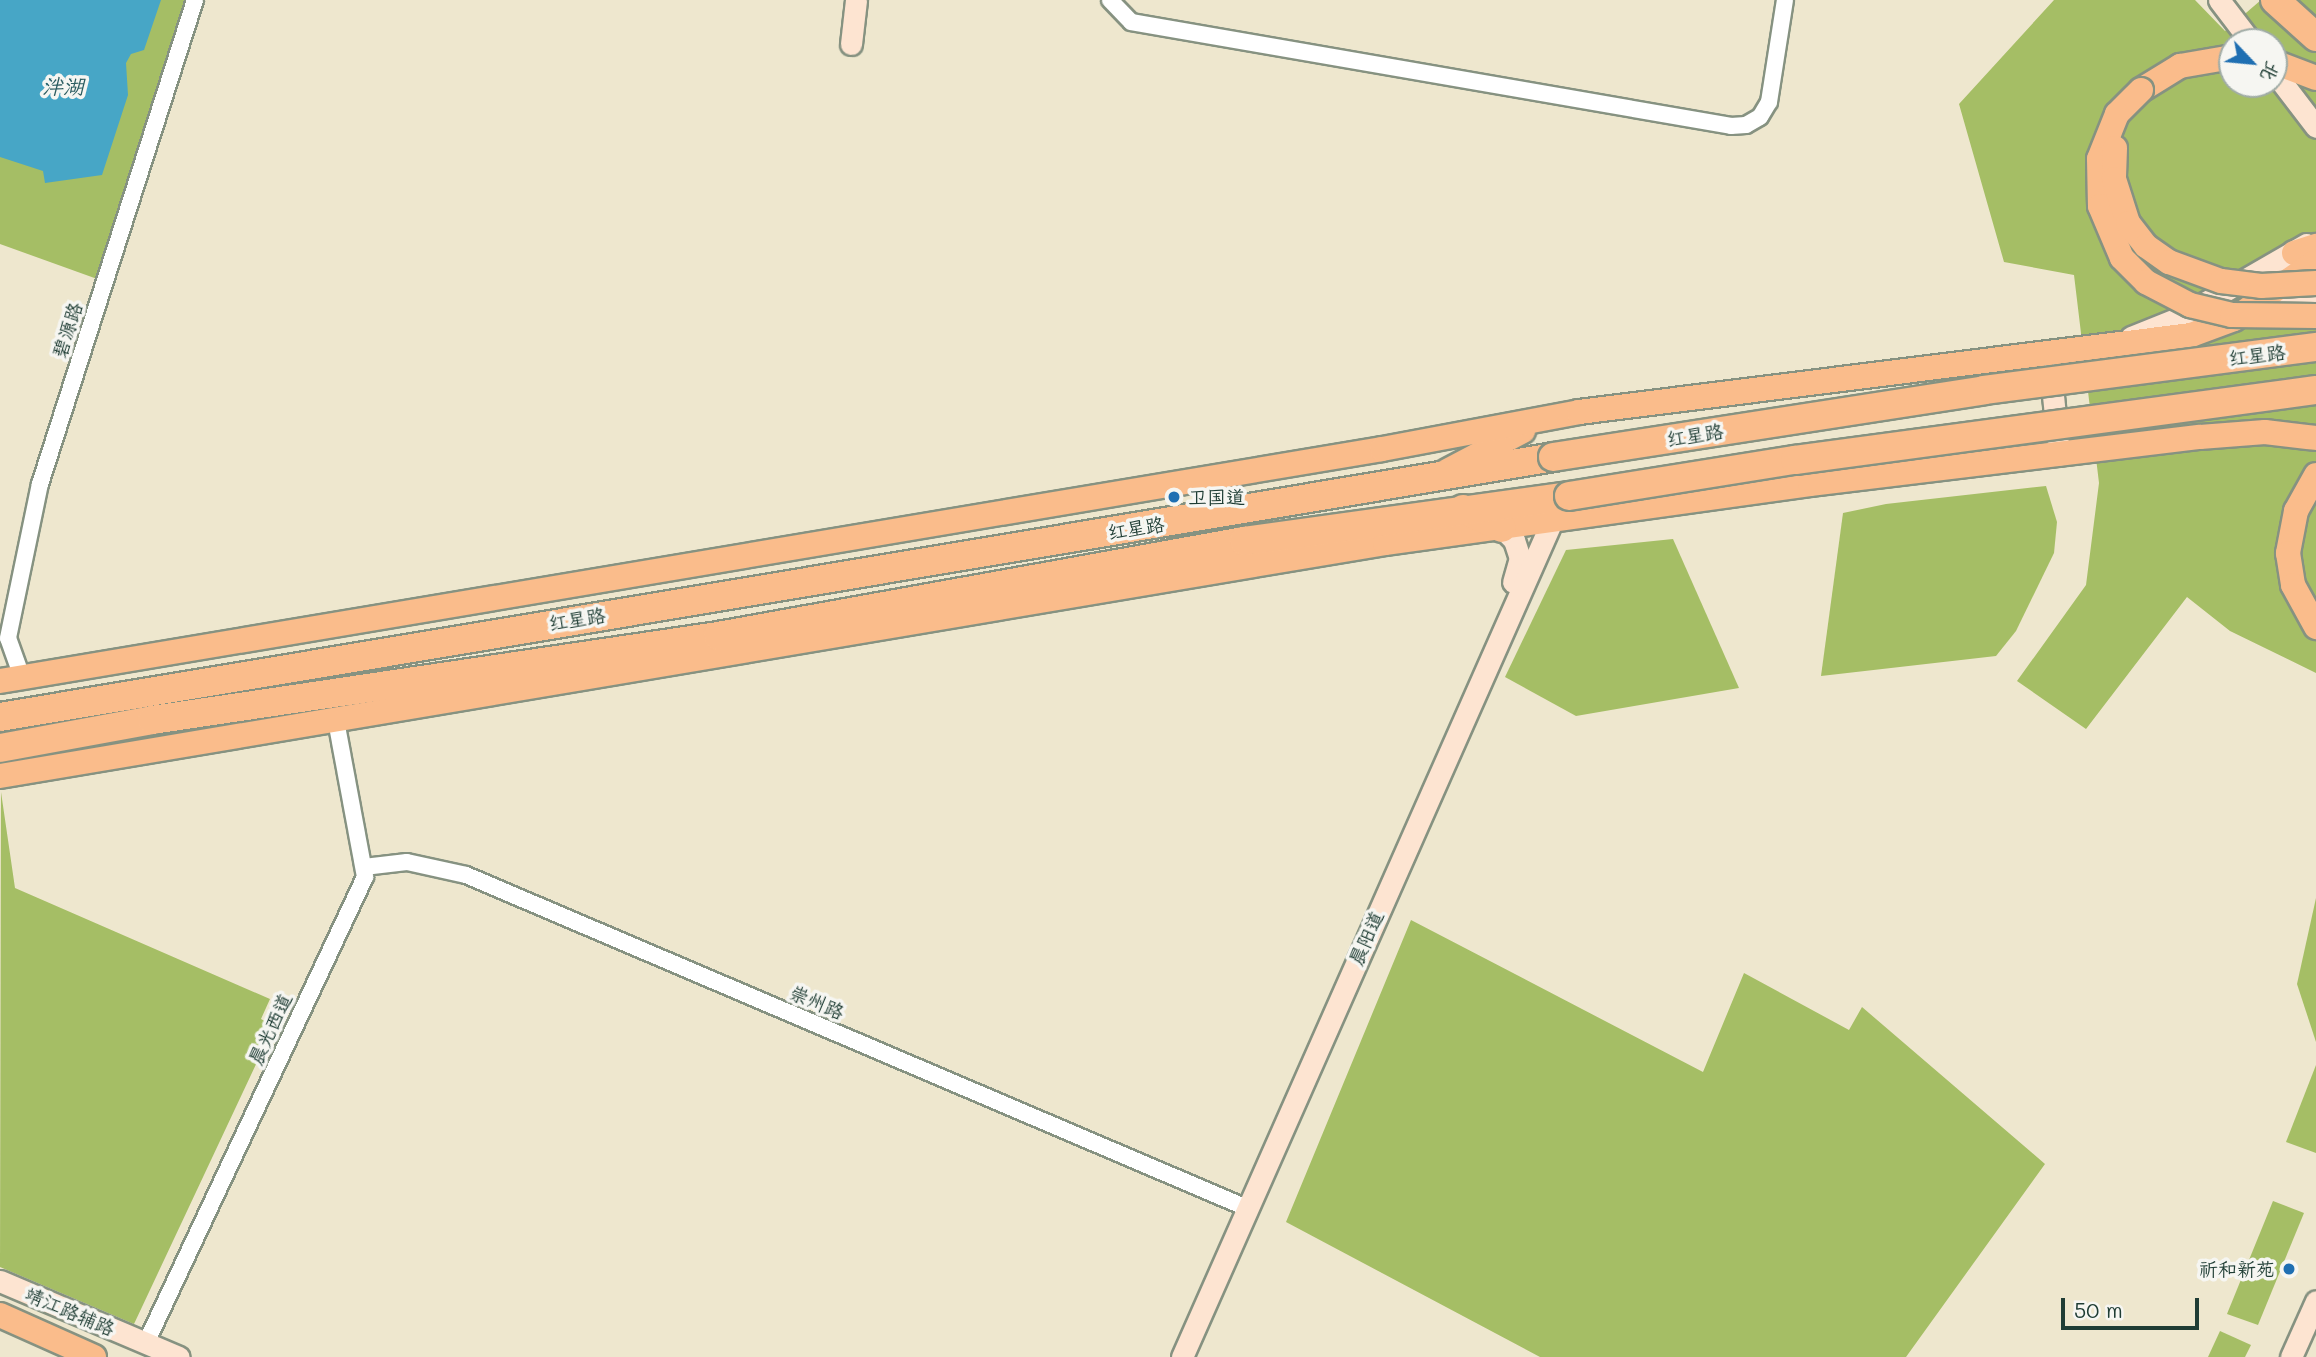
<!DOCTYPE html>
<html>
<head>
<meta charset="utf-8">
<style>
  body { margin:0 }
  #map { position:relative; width:2316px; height:1357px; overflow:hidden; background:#eee7ce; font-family:Mali,"LXGW WenKai TC",sans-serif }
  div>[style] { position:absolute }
  .green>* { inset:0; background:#a5be65 }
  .water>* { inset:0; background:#47a6c6 }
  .roads { filter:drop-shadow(2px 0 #869281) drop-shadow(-2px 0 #869281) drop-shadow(0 2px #869281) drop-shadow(0 -2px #869281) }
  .street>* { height:16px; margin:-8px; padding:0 8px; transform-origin:8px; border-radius:8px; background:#fff }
  .secondary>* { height:21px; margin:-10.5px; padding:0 10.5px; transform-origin:10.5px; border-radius:10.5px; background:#fde4d1 }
  .primary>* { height:24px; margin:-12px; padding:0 12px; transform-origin:12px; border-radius:12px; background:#fabc8b }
  .highway>* { height:28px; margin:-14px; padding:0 14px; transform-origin:14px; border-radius:14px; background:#fabc8b }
  .bridges { filter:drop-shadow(2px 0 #869281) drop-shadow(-2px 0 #869281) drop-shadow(0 2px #869281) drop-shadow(0 -2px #869281) }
  .primary-bridge>* { height:24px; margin:-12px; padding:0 12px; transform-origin:12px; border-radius:12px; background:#fabc8b }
  .highway-bridge>* { height:28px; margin:-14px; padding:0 14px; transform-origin:14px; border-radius:14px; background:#fabc8b }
  .dots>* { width:19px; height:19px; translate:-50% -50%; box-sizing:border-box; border:4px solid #f6f6f2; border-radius:50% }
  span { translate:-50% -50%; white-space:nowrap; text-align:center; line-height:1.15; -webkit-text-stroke:7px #f6f6f2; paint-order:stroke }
  .street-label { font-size:19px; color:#1f3d34 }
  .poi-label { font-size:19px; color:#1f3d34 }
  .left { translate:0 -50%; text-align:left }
  .right { translate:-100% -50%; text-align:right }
  .water-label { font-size:21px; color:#2b5c60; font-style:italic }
  .north { position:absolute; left:2218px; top:28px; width:70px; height:70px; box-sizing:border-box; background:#f6f6f2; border:2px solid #a0aca6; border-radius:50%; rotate:116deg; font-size:19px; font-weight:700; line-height:28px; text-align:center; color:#1f3d34 }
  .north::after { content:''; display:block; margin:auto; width:24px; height:32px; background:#1f6fb2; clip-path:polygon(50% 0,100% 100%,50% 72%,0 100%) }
  .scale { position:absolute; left:2061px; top:1298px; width:138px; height:32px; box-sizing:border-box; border:4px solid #1f3d34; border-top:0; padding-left:9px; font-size:21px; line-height:24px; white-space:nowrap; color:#1f3d34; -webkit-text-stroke:5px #f6f6f2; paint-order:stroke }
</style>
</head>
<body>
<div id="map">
  <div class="green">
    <div style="clip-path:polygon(0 0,189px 0,100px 280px,0 244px)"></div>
    <div style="clip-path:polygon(evenodd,2054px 0,2195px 0,2225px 31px,2261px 0,2316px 0,2316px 673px,2230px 631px,2187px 597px,2086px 729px,2017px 681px,2086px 585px,2099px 483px,2074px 275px,2004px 262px,1959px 104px,2054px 0,2232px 42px,2274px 42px,2274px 84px,2232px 84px,2232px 42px)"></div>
    <div style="clip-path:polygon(2046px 486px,2057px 522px,2054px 553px,2016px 631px,1996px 656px,1821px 676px,1843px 513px,1886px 504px)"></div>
    <div style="clip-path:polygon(1673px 539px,1739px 688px,1576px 716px,1505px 677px,1566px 550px)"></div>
    <div style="clip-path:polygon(1px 792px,15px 888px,270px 999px,261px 1019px,274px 1026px,134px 1324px,0 1267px)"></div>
    <div style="clip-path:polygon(2316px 898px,2316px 1042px,2297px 984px)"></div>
    <div style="clip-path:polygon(1411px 920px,1703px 1072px,1744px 973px,1849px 1030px,1862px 1007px,2045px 1164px,1906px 1357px,1540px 1357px,1286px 1222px)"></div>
    <div style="clip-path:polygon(2316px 1065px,2316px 1153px,2286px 1142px)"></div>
    <div style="clip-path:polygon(2273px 1201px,2304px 1213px,2258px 1325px,2227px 1314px)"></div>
    <div style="clip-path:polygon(2220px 1331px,2251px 1345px,2245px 1357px,2208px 1357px)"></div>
  </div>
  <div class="water">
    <div style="clip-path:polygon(0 0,161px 0,144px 50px,131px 54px,126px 63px,128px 95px,102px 175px,45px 183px,43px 171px,0 157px)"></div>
  </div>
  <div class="roads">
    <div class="street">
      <div style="left:1110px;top:0;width:30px;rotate:46deg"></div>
      <div style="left:1131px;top:22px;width:609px;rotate:9.83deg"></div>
      <div style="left:1731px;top:126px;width:15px;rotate:-4deg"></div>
      <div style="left:1746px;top:125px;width:16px;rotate:-30deg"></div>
      <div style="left:1760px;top:117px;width:17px;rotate:-59deg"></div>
      <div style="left:1769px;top:102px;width:103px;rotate:-81.1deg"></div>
      <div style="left:22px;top:677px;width:41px;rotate:-109.7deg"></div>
      <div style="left:8px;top:638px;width:157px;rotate:-78.3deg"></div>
      <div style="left:40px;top:484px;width:508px;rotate:-72.24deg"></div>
      <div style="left:364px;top:867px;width:43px;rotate:-6.6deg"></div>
      <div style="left:407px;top:862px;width:60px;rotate:12.4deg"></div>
      <div style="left:466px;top:875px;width:849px;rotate:23.09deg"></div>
      <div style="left:146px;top:1343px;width:515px;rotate:-64.83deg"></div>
      <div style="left:365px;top:877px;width:159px;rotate:-100.5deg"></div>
    </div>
    <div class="secondary">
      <div style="left:2219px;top:0;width:53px;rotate:52.7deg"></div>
      <div style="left:851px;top:44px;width:44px;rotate:-83.5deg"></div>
      <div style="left:2274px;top:72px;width:69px;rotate:52.6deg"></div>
      <div style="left:2276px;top:306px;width:40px;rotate:-4.3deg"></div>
      <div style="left:2131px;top:337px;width:51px;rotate:-22deg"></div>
      <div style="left:2178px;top:318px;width:148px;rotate:-30deg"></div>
      <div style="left:2050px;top:366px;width:89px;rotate:84.2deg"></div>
      <div style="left:1502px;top:528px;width:17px;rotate:45deg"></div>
      <div style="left:1514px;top:540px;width:19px;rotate:72deg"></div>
      <div style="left:1520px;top:558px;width:25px;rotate:106deg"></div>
      <div style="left:0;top:1281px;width:194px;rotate:23deg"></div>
      <div style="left:1182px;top:1357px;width:914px;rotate:-66.13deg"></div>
      <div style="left:2291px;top:1357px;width:61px;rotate:-65.9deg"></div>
    </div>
    <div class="primary">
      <div style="left:2274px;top:62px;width:45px;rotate:20.9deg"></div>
      <div style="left:2141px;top:90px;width:46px;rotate:-31.6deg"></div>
      <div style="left:2180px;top:66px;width:53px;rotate:-9.8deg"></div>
      <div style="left:2294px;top:253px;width:23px;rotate:-18deg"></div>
      <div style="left:1447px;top:471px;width:86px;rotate:-27.8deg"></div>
      <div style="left:2316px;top:475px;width:41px;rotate:119.1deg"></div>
      <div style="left:2296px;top:511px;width:43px;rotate:100.8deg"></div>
      <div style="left:2288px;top:553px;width:32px;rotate:81deg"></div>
      <div style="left:2293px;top:585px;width:48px;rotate:61.3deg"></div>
      <div style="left:0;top:681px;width:1401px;rotate:-9.53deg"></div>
      <div style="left:1382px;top:449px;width:200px;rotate:-10.6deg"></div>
      <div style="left:1579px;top:412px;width:617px;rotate:-7.17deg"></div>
      <div style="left:2191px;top:335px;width:46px;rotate:-20.4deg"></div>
      <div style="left:2234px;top:319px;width:100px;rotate:-35.3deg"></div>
      <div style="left:0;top:776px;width:1404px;rotate:-9.55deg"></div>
      <div style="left:1385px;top:543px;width:429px;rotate:-7.9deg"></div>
      <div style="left:1810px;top:484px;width:393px;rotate:-6.9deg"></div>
      <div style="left:2200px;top:437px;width:65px;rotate:-4.4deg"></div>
      <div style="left:2265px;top:432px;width:51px;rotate:6.7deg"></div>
      <div style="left:0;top:1315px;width:103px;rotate:24.1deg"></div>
    </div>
    <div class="highway">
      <div style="left:2275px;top:0;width:55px;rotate:42.1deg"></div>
      <div style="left:1463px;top:509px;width:43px;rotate:26deg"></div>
      <div style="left:0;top:717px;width:1575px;rotate:-9.5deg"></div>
      <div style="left:0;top:748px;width:155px;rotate:-10.4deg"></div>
      <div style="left:152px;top:720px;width:572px;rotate:-8.44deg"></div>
      <div style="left:718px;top:636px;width:535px;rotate:-10.24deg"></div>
      <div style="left:1244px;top:541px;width:328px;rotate:-7.9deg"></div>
    </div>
  </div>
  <div class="bridges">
    <div class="primary-bridge">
      <div style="left:2141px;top:90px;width:34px;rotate:135deg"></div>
      <div style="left:2117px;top:114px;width:48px;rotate:111.8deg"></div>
      <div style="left:2099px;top:159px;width:47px;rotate:88.8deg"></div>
      <div style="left:2100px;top:206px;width:56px;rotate:67.1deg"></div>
      <div style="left:2122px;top:258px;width:34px;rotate:45deg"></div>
      <div style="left:2146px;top:282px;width:50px;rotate:27.6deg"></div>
      <div style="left:2190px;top:305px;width:43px;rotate:13.4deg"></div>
      <div style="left:2232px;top:315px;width:84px;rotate:0.7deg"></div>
      <div style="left:2115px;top:148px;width:31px;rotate:92deg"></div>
      <div style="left:2114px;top:179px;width:46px;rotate:72.3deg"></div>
      <div style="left:2128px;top:223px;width:29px;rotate:52deg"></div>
      <div style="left:2146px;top:246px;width:28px;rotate:35deg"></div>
      <div style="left:2169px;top:262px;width:55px;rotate:20.1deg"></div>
      <div style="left:2221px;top:281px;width:40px;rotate:7.1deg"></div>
      <div style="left:2261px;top:286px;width:55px;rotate:-3.1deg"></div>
    </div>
    <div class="highway-bridge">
      <div style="left:1553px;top:457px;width:436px;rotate:-8.8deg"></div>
      <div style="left:1984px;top:390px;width:335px;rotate:-7.4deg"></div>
      <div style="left:1569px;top:496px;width:229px;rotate:-9.1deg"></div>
      <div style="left:1795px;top:460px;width:526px;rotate:-7.65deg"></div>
    </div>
  </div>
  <div class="dots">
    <div style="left:1174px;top:497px;background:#1f6fb2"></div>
    <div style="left:2289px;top:1269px;background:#1f6fb2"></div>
  </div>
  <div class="street-label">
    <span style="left:67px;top:330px;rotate:-72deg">碧源路</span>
    <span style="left:2257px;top:355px;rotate:-7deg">红星路</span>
    <span style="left:1695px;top:435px;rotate:-9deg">红星路</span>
    <span style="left:1136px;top:528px;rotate:-9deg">红星路</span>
    <span style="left:577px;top:619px;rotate:-9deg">红星路</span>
    <span style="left:1366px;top:938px;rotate:-66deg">晨阳道</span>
    <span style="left:817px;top:1002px;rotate:23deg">崇州路</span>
    <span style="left:270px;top:1029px;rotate:-65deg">晨光西道</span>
    <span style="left:70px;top:1311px;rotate:23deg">靖江路辅路</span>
  </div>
  <div class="poi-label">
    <span class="left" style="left:1188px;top:497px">卫国道</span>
    <span class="right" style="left:2275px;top:1269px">祈和新苑</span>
  </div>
  <div class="water-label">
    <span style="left:63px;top:86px">泮湖</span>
  </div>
  <div class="north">北</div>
  <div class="scale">50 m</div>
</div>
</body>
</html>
